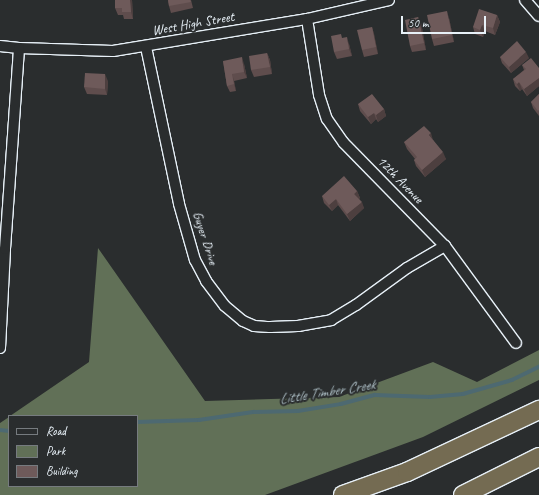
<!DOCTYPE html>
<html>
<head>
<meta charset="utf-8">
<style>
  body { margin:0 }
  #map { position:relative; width:539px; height:495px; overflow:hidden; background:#2a2d2e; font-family:Caveat,sans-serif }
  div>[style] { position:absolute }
  .green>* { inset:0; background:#617057 }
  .stream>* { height:3.5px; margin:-1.75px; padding:0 1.75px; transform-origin:1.75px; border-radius:1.75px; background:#4d6971 }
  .roads { filter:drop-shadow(1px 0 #e8f1f8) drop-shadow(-1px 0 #e8f1f8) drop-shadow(0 1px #e8f1f8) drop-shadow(0 -1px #e8f1f8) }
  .street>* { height:10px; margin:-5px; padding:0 5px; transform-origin:5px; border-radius:5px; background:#2a2d2e }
  .highway>* { height:18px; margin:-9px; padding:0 9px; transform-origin:9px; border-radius:9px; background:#746b52 }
  .wall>* { inset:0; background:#5f4d4d }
  .shaded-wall>* { inset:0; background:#4d3f3f }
  .building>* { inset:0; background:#6e5a5a }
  span { translate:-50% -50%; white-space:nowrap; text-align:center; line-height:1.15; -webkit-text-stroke:4px #2a2d2e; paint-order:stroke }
  .street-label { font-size:14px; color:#e8f1f8 }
  .water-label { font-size:15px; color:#aabbc2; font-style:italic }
  .legend { position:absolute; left:8px; top:415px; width:130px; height:72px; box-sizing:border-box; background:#2a2d2e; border:1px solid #767b7f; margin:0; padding:5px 7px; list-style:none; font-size:12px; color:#e8f1f8 }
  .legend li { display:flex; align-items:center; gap:8px; height:20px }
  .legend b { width:20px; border:1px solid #767b7f }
  .scale { position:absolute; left:401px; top:16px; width:85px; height:18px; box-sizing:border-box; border:2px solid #e8f1f8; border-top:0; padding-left:5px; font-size:12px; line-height:14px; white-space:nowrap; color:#e8f1f8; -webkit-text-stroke:3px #2a2d2e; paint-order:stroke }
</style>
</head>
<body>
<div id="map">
  <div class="green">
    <div style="clip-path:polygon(98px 248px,205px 401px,339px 397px,433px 362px,477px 382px,539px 350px,539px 380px,423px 437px,265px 495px,0 495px,0 423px,9px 417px,9px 486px,137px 486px,137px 416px,10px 416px,89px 362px)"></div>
  </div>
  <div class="stream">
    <div style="left:137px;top:422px;width:62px;rotate:-1.8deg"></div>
    <div style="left:199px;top:420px;width:56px;rotate:-8.3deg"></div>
    <div style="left:254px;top:412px;width:44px;rotate:-1.3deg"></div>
    <div style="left:298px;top:411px;width:44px;rotate:-9.2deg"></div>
    <div style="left:341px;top:404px;width:35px;rotate:-15deg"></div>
    <div style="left:375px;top:395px;width:55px;rotate:2.1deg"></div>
    <div style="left:430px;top:397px;width:33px;rotate:-5deg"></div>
    <div style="left:463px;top:394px;width:51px;rotate:-15.9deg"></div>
    <div style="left:512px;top:380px;width:30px;rotate:-26deg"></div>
    <div style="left:0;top:430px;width:9px;rotate:6deg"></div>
  </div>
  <div class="roads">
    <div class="street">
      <div style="left:525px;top:0;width:21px;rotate:49deg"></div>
      <div style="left:307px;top:19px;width:77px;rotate:81deg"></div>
      <div style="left:319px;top:95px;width:25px;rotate:72deg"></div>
      <div style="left:327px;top:119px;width:29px;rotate:55deg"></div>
      <div style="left:344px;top:143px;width:144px;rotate:45.6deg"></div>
      <div style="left:445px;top:246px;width:120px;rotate:53.8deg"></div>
      <div style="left:0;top:46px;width:19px;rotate:6deg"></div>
      <div style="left:19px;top:48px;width:94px;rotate:1.8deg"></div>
      <div style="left:113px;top:51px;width:197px;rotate:-9.4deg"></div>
      <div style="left:307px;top:19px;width:84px;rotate:-13deg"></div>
      <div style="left:146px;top:47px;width:160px;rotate:78.1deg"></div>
      <div style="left:179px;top:204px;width:58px;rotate:74.1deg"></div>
      <div style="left:195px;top:260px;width:24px;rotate:62deg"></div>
      <div style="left:206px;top:281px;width:31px;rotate:53deg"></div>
      <div style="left:225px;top:306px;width:23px;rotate:40deg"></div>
      <div style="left:243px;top:321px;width:12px;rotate:24deg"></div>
      <div style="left:254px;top:326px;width:16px;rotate:4deg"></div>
      <div style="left:270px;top:327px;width:28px;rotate:-2deg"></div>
      <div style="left:298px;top:326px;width:34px;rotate:-10deg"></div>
      <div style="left:331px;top:320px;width:29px;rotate:-31deg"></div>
      <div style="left:356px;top:305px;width:63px;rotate:-36deg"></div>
      <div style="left:407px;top:268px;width:44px;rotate:-30.1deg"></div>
      <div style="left:0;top:348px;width:99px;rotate:-87.1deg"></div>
      <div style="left:5px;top:249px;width:201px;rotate:-86deg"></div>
    </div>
    <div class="highway">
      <div style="left:343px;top:495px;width:68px;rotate:-19.8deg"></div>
      <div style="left:407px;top:472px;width:146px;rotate:-25.2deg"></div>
      <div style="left:463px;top:495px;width:85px;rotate:-26.6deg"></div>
    </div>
  </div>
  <div class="wall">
    <div style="clip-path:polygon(115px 0,132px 0,133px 19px,124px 19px,123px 15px,118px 15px,115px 8px)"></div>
    <div style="clip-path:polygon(168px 0,191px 0,193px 8px,171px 13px,169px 6px)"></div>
    <div style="clip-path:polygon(497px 15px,500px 22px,495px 35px,485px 31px,483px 37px,475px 34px,473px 27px)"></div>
    <div style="clip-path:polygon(418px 17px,421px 23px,426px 50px,412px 52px,410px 46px)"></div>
    <div style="clip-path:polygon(449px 18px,454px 42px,434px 46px,432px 39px)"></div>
    <div style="clip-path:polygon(372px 27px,374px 34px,378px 54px,364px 57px,362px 50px)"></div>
    <div style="clip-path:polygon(342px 38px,349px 44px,352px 56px,337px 59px,334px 52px)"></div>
    <div style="clip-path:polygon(267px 53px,270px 60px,272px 74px,254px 77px,251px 70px)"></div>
    <div style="clip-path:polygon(500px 57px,529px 58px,511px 73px,502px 63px)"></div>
    <div style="clip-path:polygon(223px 61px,244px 64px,247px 78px,234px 81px,236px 91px,230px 92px,227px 86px)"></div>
    <div style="clip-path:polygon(522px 65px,539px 68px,539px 86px,527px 96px,522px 89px,520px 91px,515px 86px,513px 79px,524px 70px)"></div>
    <div style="clip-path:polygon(108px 81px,107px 95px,87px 94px,84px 87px)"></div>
    <div style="clip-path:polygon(539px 94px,539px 116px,533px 108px,531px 102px)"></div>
    <div style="clip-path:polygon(358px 104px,384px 109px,386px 116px,378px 122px,376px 119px,371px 124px,360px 111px)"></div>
    <div style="clip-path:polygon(433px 140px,446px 159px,425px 177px,416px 166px,414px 160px,415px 159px,407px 149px,404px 142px)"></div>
    <div style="clip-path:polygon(357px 191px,360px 198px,359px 199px,364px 208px,350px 221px,338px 205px,332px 211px,324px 203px,322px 196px)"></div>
  </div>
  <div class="shaded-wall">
    <div style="clip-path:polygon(130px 0,132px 0,133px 19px,131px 12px)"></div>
    <div style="clip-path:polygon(447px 11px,449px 18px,454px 42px,452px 35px)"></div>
    <div style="clip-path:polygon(497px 15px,500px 22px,495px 35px,493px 28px)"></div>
    <div style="clip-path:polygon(418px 17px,421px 23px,426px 50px,424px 43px)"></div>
    <div style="clip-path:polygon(482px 25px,485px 31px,483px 37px,480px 30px)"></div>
    <div style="clip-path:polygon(372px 27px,374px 34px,378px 54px,376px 47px)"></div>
    <div style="clip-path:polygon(347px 37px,349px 44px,352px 56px,349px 49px)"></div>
    <div style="clip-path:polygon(526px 52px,529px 58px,511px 73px,509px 67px)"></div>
    <div style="clip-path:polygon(267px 53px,270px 60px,272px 74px,270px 67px)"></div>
    <div style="clip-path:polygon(242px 57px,244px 64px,247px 78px,244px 72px)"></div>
    <div style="clip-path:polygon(105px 74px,108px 81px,107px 95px,105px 89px)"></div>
    <div style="clip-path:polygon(232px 74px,234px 81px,236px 91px,234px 84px)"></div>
    <div style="clip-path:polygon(539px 78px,539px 86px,527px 96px,524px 89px)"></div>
    <div style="clip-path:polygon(519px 82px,522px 89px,520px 91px,517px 84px)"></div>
    <div style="clip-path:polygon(384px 109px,386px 116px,378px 122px,376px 115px)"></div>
    <div style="clip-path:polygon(374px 113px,376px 119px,371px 124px,368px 117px)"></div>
    <div style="clip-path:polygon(431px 133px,433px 140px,429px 135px)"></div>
    <div style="clip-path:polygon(443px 152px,446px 159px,425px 177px,422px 170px)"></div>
    <div style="clip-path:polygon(357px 191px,360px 198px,357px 200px,354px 194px)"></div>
    <div style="clip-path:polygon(336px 199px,338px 205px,332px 211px,329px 205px)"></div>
    <div style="clip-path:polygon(362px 202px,364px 208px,350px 221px,347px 214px)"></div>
  </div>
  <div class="building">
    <div style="clip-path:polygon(115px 0,130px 0,131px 12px,122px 12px,122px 8px,115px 8px)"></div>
    <div style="clip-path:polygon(168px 0,190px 0,191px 2px,169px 6px)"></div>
    <div style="clip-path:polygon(479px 9px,497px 15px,493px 28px,482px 25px,480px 30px,473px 27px)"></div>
    <div style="clip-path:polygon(447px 11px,452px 35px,432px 39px,427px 15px)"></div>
    <div style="clip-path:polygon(418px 17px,424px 43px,410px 46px,405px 20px)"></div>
    <div style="clip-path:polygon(372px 27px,376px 47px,362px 50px,357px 30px)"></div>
    <div style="clip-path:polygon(341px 34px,342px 38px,347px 37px,349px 49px,334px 52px,331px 36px)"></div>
    <div style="clip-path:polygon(517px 41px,526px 52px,509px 67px,500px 57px)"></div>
    <div style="clip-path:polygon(267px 53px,270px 67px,251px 70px,249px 56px)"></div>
    <div style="clip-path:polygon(242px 57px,244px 72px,232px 74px,234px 84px,227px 86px,223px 61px)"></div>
    <div style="clip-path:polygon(531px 58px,539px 68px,539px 78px,524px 89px,519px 82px,517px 84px,513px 79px,526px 69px,522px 65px)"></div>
    <div style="clip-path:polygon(85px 73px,105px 74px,105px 89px,84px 87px)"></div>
    <div style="clip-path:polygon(372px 94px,384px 109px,376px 115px,374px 113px,368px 117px,358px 104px)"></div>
    <div style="clip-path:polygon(539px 94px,539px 110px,538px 111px,531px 102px)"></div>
    <div style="clip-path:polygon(424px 126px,431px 133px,429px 135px,443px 152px,422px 170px,414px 160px,417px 157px,404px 142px)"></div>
    <div style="clip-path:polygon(344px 176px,357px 191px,354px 194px,362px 202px,347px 214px,336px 199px,329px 205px,322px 196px)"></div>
  </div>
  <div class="street-label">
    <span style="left:193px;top:24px;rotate:-10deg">West High Street</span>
    <span style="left:400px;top:180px;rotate:46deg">12th Avenue</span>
    <span style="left:205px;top:238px;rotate:72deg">Guyer Drive</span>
  </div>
  <div class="water-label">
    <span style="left:327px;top:392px;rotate:-9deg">Little Timber Creek</span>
  </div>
  <ul class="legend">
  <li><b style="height:5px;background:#2a2d2e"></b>Road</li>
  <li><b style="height:11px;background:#617057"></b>Park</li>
  <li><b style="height:11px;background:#6e5a5a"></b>Building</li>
  </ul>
  <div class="scale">50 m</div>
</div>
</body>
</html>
